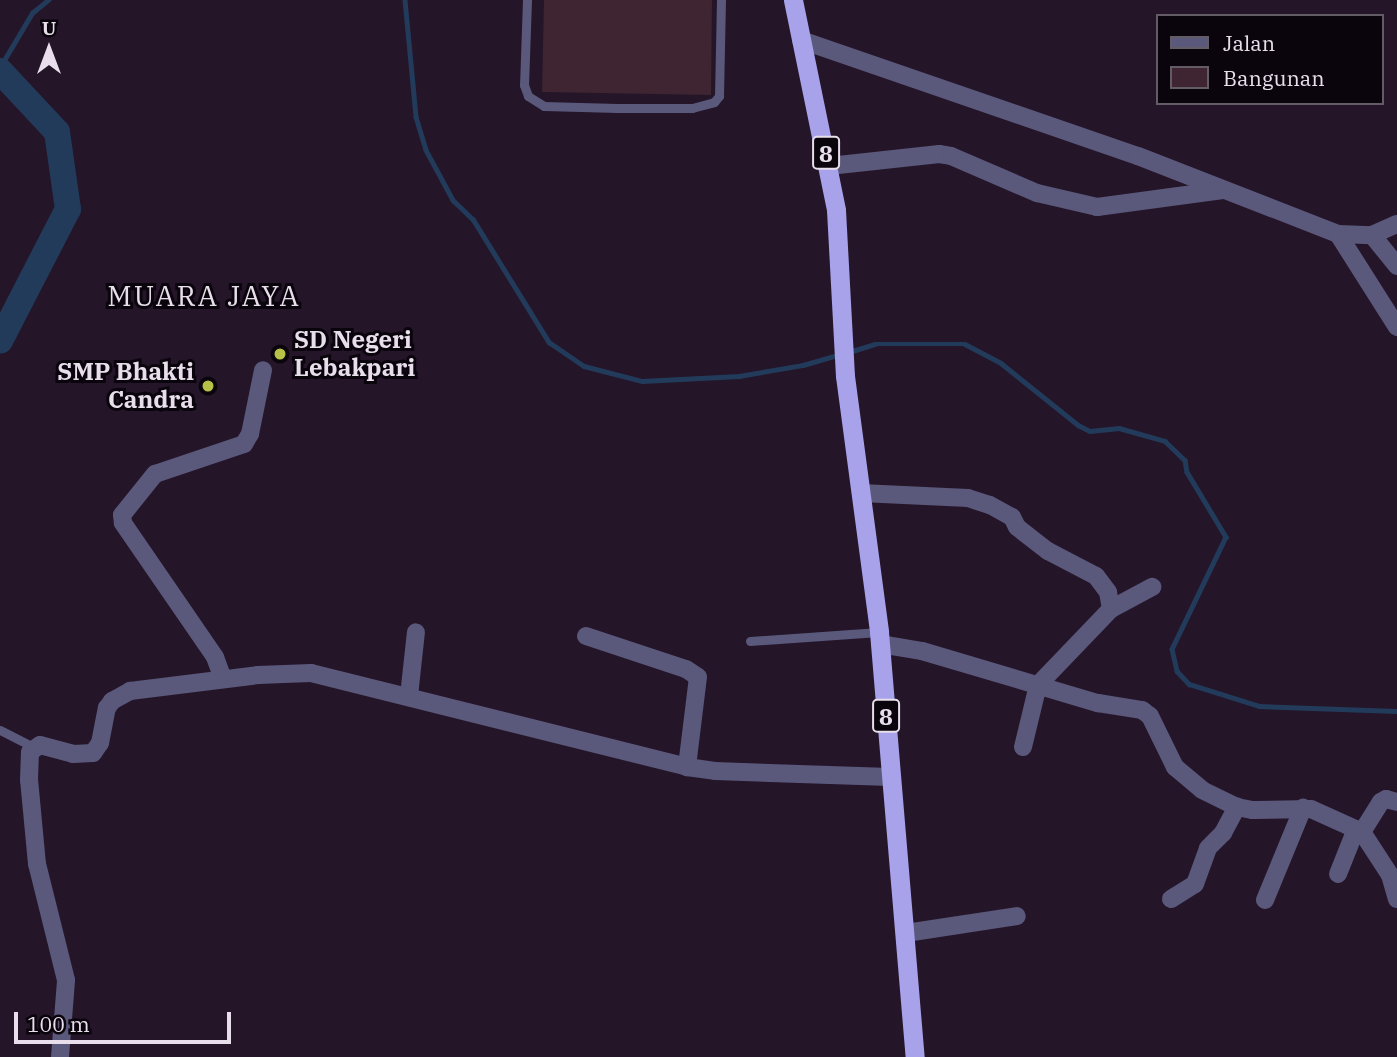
<!DOCTYPE html>
<html>
<head>
<meta charset="utf-8">
<style>
  body { margin:0 }
  #map { position:relative; width:1397px; height:1057px; overflow:hidden; background:#241529; font-family:"IBM Plex Serif",serif }
  div>[style] { position:absolute }
  .stream>* { height:4.5px; margin:-2.25px; padding:0 2.25px; transform-origin:2.25px; border-radius:2.25px; background:#223b5b }
  .river>* { height:26px; margin:-13px; padding:0 13px; transform-origin:13px; border-radius:13px; background:#223b5b }
  .building>* { inset:0; background:#3e2531 }
  .service>* { height:9px; margin:-4.5px; padding:0 4.5px; transform-origin:4.5px; border-radius:4.5px; background:#5a587b }
  .minor>* { height:18px; margin:-9px; padding:0 9px; transform-origin:9px; border-radius:9px; background:#5a587b }
  .trunk>* { height:19px; margin:-9.5px; padding:0 9.5px; transform-origin:9.5px; border-radius:9.5px; background:#a7a2ea }
  .dots>* { width:19px; height:19px; translate:-50% -50%; box-sizing:border-box; border:4px solid #0a050c; border-radius:50% }
  span { translate:-50% -50%; white-space:nowrap; text-align:center; line-height:1.15; -webkit-text-stroke:6px #0a050c; paint-order:stroke }
  .shield-label span { padding:2px 5px; background:#0a050c; border:2px solid; border-radius:5px; -webkit-text-stroke-width:0 }
  .shield-label { font-size:23px; color:#e9dfec; font-weight:700 }
  .poi-label { font-size:24px; color:#e9dfec; font-weight:700 }
  .left { translate:0 -50%; text-align:left }
  .right { translate:-100% -50%; text-align:right }
  .quarter-label { font-size:28px; color:#e9dfec; letter-spacing:2px }
  .legend { position:absolute; left:1156px; top:14px; width:228px; height:91px; box-sizing:border-box; background:#0a050c; border:2px solid #635c66; margin:0; padding:9px 12px; list-style:none; font-size:21px; color:#e9dfec }
  .legend li { display:flex; align-items:center; gap:14px; height:35px }
  .legend b { width:35px; border:2px solid #635c66 }
  .north { position:absolute; left:14px; top:14px; width:70px; height:70px; -webkit-text-stroke:5px #0a050c; paint-order:stroke; rotate:0deg; font-size:19px; font-weight:700; line-height:28px; text-align:center; color:#e9dfec }
  .north::after { content:''; display:block; margin:auto; width:24px; height:32px; background:#e9dfec; clip-path:polygon(50% 0,100% 100%,50% 72%,0 100%) }
  .scale { position:absolute; left:14px; top:1012px; width:217px; height:32px; box-sizing:border-box; border:4px solid #e9dfec; border-top:0; padding-left:9px; font-size:21px; line-height:24px; white-space:nowrap; color:#e9dfec; -webkit-text-stroke:5px #0a050c; paint-order:stroke }
</style>
</head>
<body>
<div id="map">
  <div class="stream">
    <div style="left:405px;top:0;width:118px;rotate:84.6deg"></div>
    <div style="left:416px;top:117px;width:34px;rotate:73deg"></div>
    <div style="left:426px;top:150px;width:57px;rotate:61.6deg"></div>
    <div style="left:453px;top:200px;width:28px;rotate:44deg"></div>
    <div style="left:473px;top:219px;width:145px;rotate:58.3deg"></div>
    <div style="left:549px;top:342px;width:42px;rotate:34.4deg"></div>
    <div style="left:584px;top:366px;width:60px;rotate:14.5deg"></div>
    <div style="left:642px;top:381px;width:97px;rotate:-3deg"></div>
    <div style="left:739px;top:376px;width:65px;rotate:-9.8deg"></div>
    <div style="left:803px;top:365px;width:35px;rotate:-16deg"></div>
    <div style="left:0;top:67px;width:63px;rotate:-59.3deg"></div>
    <div style="left:32px;top:13px;width:21px;rotate:-39deg"></div>
    <div style="left:849px;top:352px;width:27px;rotate:-17deg"></div>
    <div style="left:875px;top:344px;width:90px"></div>
    <div style="left:965px;top:344px;width:41px;rotate:27.8deg"></div>
    <div style="left:1001px;top:363px;width:99px;rotate:38.8deg"></div>
    <div style="left:1078px;top:425px;width:13px;rotate:27deg"></div>
    <div style="left:1090px;top:431px;width:29px;rotate:-6deg"></div>
    <div style="left:1119px;top:428px;width:48px;rotate:15.8deg"></div>
    <div style="left:1165px;top:441px;width:28px;rotate:44deg"></div>
    <div style="left:1185px;top:460px;width:12px;rotate:81deg"></div>
    <div style="left:1187px;top:472px;width:76px;rotate:59deg"></div>
    <div style="left:1226px;top:537px;width:124px;rotate:115.7deg"></div>
    <div style="left:1172px;top:649px;width:23px;rotate:77deg"></div>
    <div style="left:1177px;top:671px;width:18px;rotate:47deg"></div>
    <div style="left:1189px;top:684px;width:73px;rotate:17.4deg"></div>
    <div style="left:1259px;top:706px;width:138px;rotate:2.1deg"></div>
  </div>
  <div class="river">
    <div style="left:0;top:71px;width:83px;rotate:46.9deg"></div>
    <div style="left:57px;top:132px;width:78px;rotate:81.9deg"></div>
    <div style="left:68px;top:209px;width:148px;rotate:117.3deg"></div>
  </div>
  <div class="building">
    <div style="clip-path:polygon(544px 0,712px 0,711px 95px,542px 92px)"></div>
  </div>
  <div class="service">
    <div style="left:527px;top:0;width:85px;rotate:92deg"></div>
    <div style="left:524px;top:85px;width:12px;rotate:70deg"></div>
    <div style="left:528px;top:96px;width:19px;rotate:32deg"></div>
    <div style="left:544px;top:106px;width:73px;rotate:1.6deg"></div>
    <div style="left:617px;top:108px;width:75px"></div>
    <div style="left:692px;top:108px;width:23px;rotate:-15deg"></div>
    <div style="left:714px;top:102px;width:8px;rotate:-50deg"></div>
    <div style="left:719px;top:96px;width:96px;rotate:-88.8deg"></div>
    <div style="left:750px;top:641px;width:129px;rotate:-4deg"></div>
    <div style="left:0;top:730px;width:38px;rotate:27deg"></div>
  </div>
  <div class="minor">
    <div style="left:801px;top:40px;width:356px;rotate:19deg"></div>
    <div style="left:1138px;top:156px;width:215px;rotate:21.3deg"></div>
    <div style="left:1338px;top:234px;width:34px;rotate:2deg"></div>
    <div style="left:1372px;top:235px;width:40px;rotate:51deg"></div>
    <div style="left:829px;top:166px;width:111px;rotate:-6.2deg"></div>
    <div style="left:939px;top:154px;width:12px;rotate:9deg"></div>
    <div style="left:951px;top:156px;width:94px;rotate:23.3deg"></div>
    <div style="left:1037px;top:193px;width:62px;rotate:13.1deg"></div>
    <div style="left:1097px;top:207px;width:127px;rotate:-7.7deg"></div>
    <div style="left:1338px;top:234px;width:110px;rotate:57.6deg"></div>
    <div style="left:1372px;top:235px;width:27px;rotate:-24deg"></div>
    <div style="left:861px;top:493px;width:107px;rotate:2.7deg"></div>
    <div style="left:968px;top:498px;width:23px;rotate:18deg"></div>
    <div style="left:990px;top:505px;width:25px;rotate:29deg"></div>
    <div style="left:1012px;top:517px;width:11px;rotate:63deg"></div>
    <div style="left:1017px;top:527px;width:39px;rotate:38deg"></div>
    <div style="left:1048px;top:551px;width:54px;rotate:27.5deg"></div>
    <div style="left:1096px;top:576px;width:20px;rotate:53deg"></div>
    <div style="left:1108px;top:592px;width:17px;rotate:80deg"></div>
    <div style="left:586px;top:636px;width:105px;rotate:18.3deg"></div>
    <div style="left:686px;top:669px;width:14px;rotate:34deg"></div>
    <div style="left:698px;top:677px;width:91px;rotate:97deg"></div>
    <div style="left:880px;top:644px;width:43px;rotate:9.5deg"></div>
    <div style="left:922px;top:651px;width:184px;rotate:16.5deg"></div>
    <div style="left:1098px;top:703px;width:45px;rotate:9deg"></div>
    <div style="left:1142px;top:710px;width:10px;rotate:37deg"></div>
    <div style="left:1150px;top:716px;width:57px;rotate:63.9deg"></div>
    <div style="left:1175px;top:767px;width:35px;rotate:40deg"></div>
    <div style="left:1202px;top:790px;width:39px;rotate:26deg"></div>
    <div style="left:1237px;top:807px;width:16px;rotate:11deg"></div>
    <div style="left:1253px;top:810px;width:58px;rotate:-1deg"></div>
    <div style="left:1311px;top:809px;width:56px;rotate:24.3deg"></div>
    <div style="left:1362px;top:832px;width:51px;rotate:56.9deg"></div>
    <div style="left:1390px;top:875px;width:25px;rotate:74deg"></div>
    <div style="left:223px;top:679px;width:23px;rotate:-110deg"></div>
    <div style="left:215px;top:657px;width:163px;rotate:-124.5deg"></div>
    <div style="left:123px;top:523px;width:8px;rotate:-97deg"></div>
    <div style="left:122px;top:515px;width:53px;rotate:-51.2deg"></div>
    <div style="left:155px;top:474px;width:94px;rotate:-18.6deg"></div>
    <div style="left:244px;top:444px;width:12px;rotate:-59deg"></div>
    <div style="left:250px;top:434px;width:65px;rotate:-78.5deg"></div>
    <div style="left:409px;top:696px;width:64px;rotate:-83.8deg"></div>
    <div style="left:1023px;top:747px;width:64px;rotate:-76.4deg"></div>
    <div style="left:1038px;top:685px;width:105px;rotate:-46.2deg"></div>
    <div style="left:1111px;top:609px;width:47px;rotate:-28.2deg"></div>
    <div style="left:1362px;top:832px;width:36px;rotate:-58deg"></div>
    <div style="left:1381px;top:802px;width:6px;rotate:-31deg"></div>
    <div style="left:1386px;top:799px;width:11px;rotate:15deg"></div>
    <div style="left:1338px;top:874px;width:48px;rotate:-68.2deg"></div>
    <div style="left:1171px;top:899px;width:28px;rotate:-32deg"></div>
    <div style="left:1195px;top:884px;width:38px;rotate:-70deg"></div>
    <div style="left:1208px;top:848px;width:21px;rotate:-45deg"></div>
    <div style="left:1223px;top:833px;width:30px;rotate:-62deg"></div>
    <div style="left:1265px;top:900px;width:100px;rotate:-67.6deg"></div>
    <div style="left:906px;top:933px;width:112px;rotate:-8.7deg"></div>
    <div style="left:60px;top:1057px;width:77px;rotate:-85.5deg"></div>
    <div style="left:66px;top:980px;width:120px;rotate:-104deg"></div>
    <div style="left:37px;top:864px;width:84px;rotate:-95.4deg"></div>
    <div style="left:29px;top:780px;width:28px;rotate:-88deg"></div>
    <div style="left:30px;top:752px;width:12px;rotate:-35deg"></div>
    <div style="left:40px;top:745px;width:34px;rotate:15deg"></div>
    <div style="left:73px;top:754px;width:20px;rotate:-3deg"></div>
    <div style="left:93px;top:753px;width:12px;rotate:-55deg"></div>
    <div style="left:100px;top:743px;width:36px;rotate:-79deg"></div>
    <div style="left:107px;top:708px;width:9px;rotate:-54deg"></div>
    <div style="left:112px;top:701px;width:21px;rotate:-29deg"></div>
    <div style="left:130px;top:691px;width:129px;rotate:-7.1deg"></div>
    <div style="left:258px;top:675px;width:53px;rotate:-2.2deg"></div>
    <div style="left:311px;top:673px;width:388px;rotate:14deg"></div>
    <div style="left:687px;top:767px;width:28px;rotate:8deg"></div>
    <div style="left:715px;top:771px;width:175px;rotate:2deg"></div>
  </div>
  <div class="trunk">
    <div style="left:793px;top:0;width:214px;rotate:78.4deg"></div>
    <div style="left:836px;top:210px;width:166px;rotate:86.9deg"></div>
    <div style="left:845px;top:376px;width:258px;rotate:82.4deg"></div>
    <div style="left:879px;top:632px;width:427px;rotate:85.2deg"></div>
  </div>
  <div class="dots">
    <div style="left:280px;top:354px;background:#b7c147"></div>
    <div style="left:208px;top:386px;background:#b7c147"></div>
  </div>
  <div class="shield-label">
    <span style="left:826px;top:153px">8</span>
    <span style="left:886px;top:716px">8</span>
  </div>
  <div class="poi-label">
    <span class="left" style="left:294px;top:354px">SD Negeri<br>Lebakpari</span>
    <span class="right" style="left:194px;top:386px">SMP Bhakti<br>Candra</span>
  </div>
  <div class="quarter-label">
    <span style="left:204px;top:296px">MUARA JAYA</span>
  </div>
  <ul class="legend">
  <li><b style="height:9px;background:#5a587b"></b>Jalan</li>
  <li><b style="height:19px;background:#3e2531"></b>Bangunan</li>
  </ul>
  <div class="north">U</div>
  <div class="scale">100 m</div>
</div>
</body>
</html>
